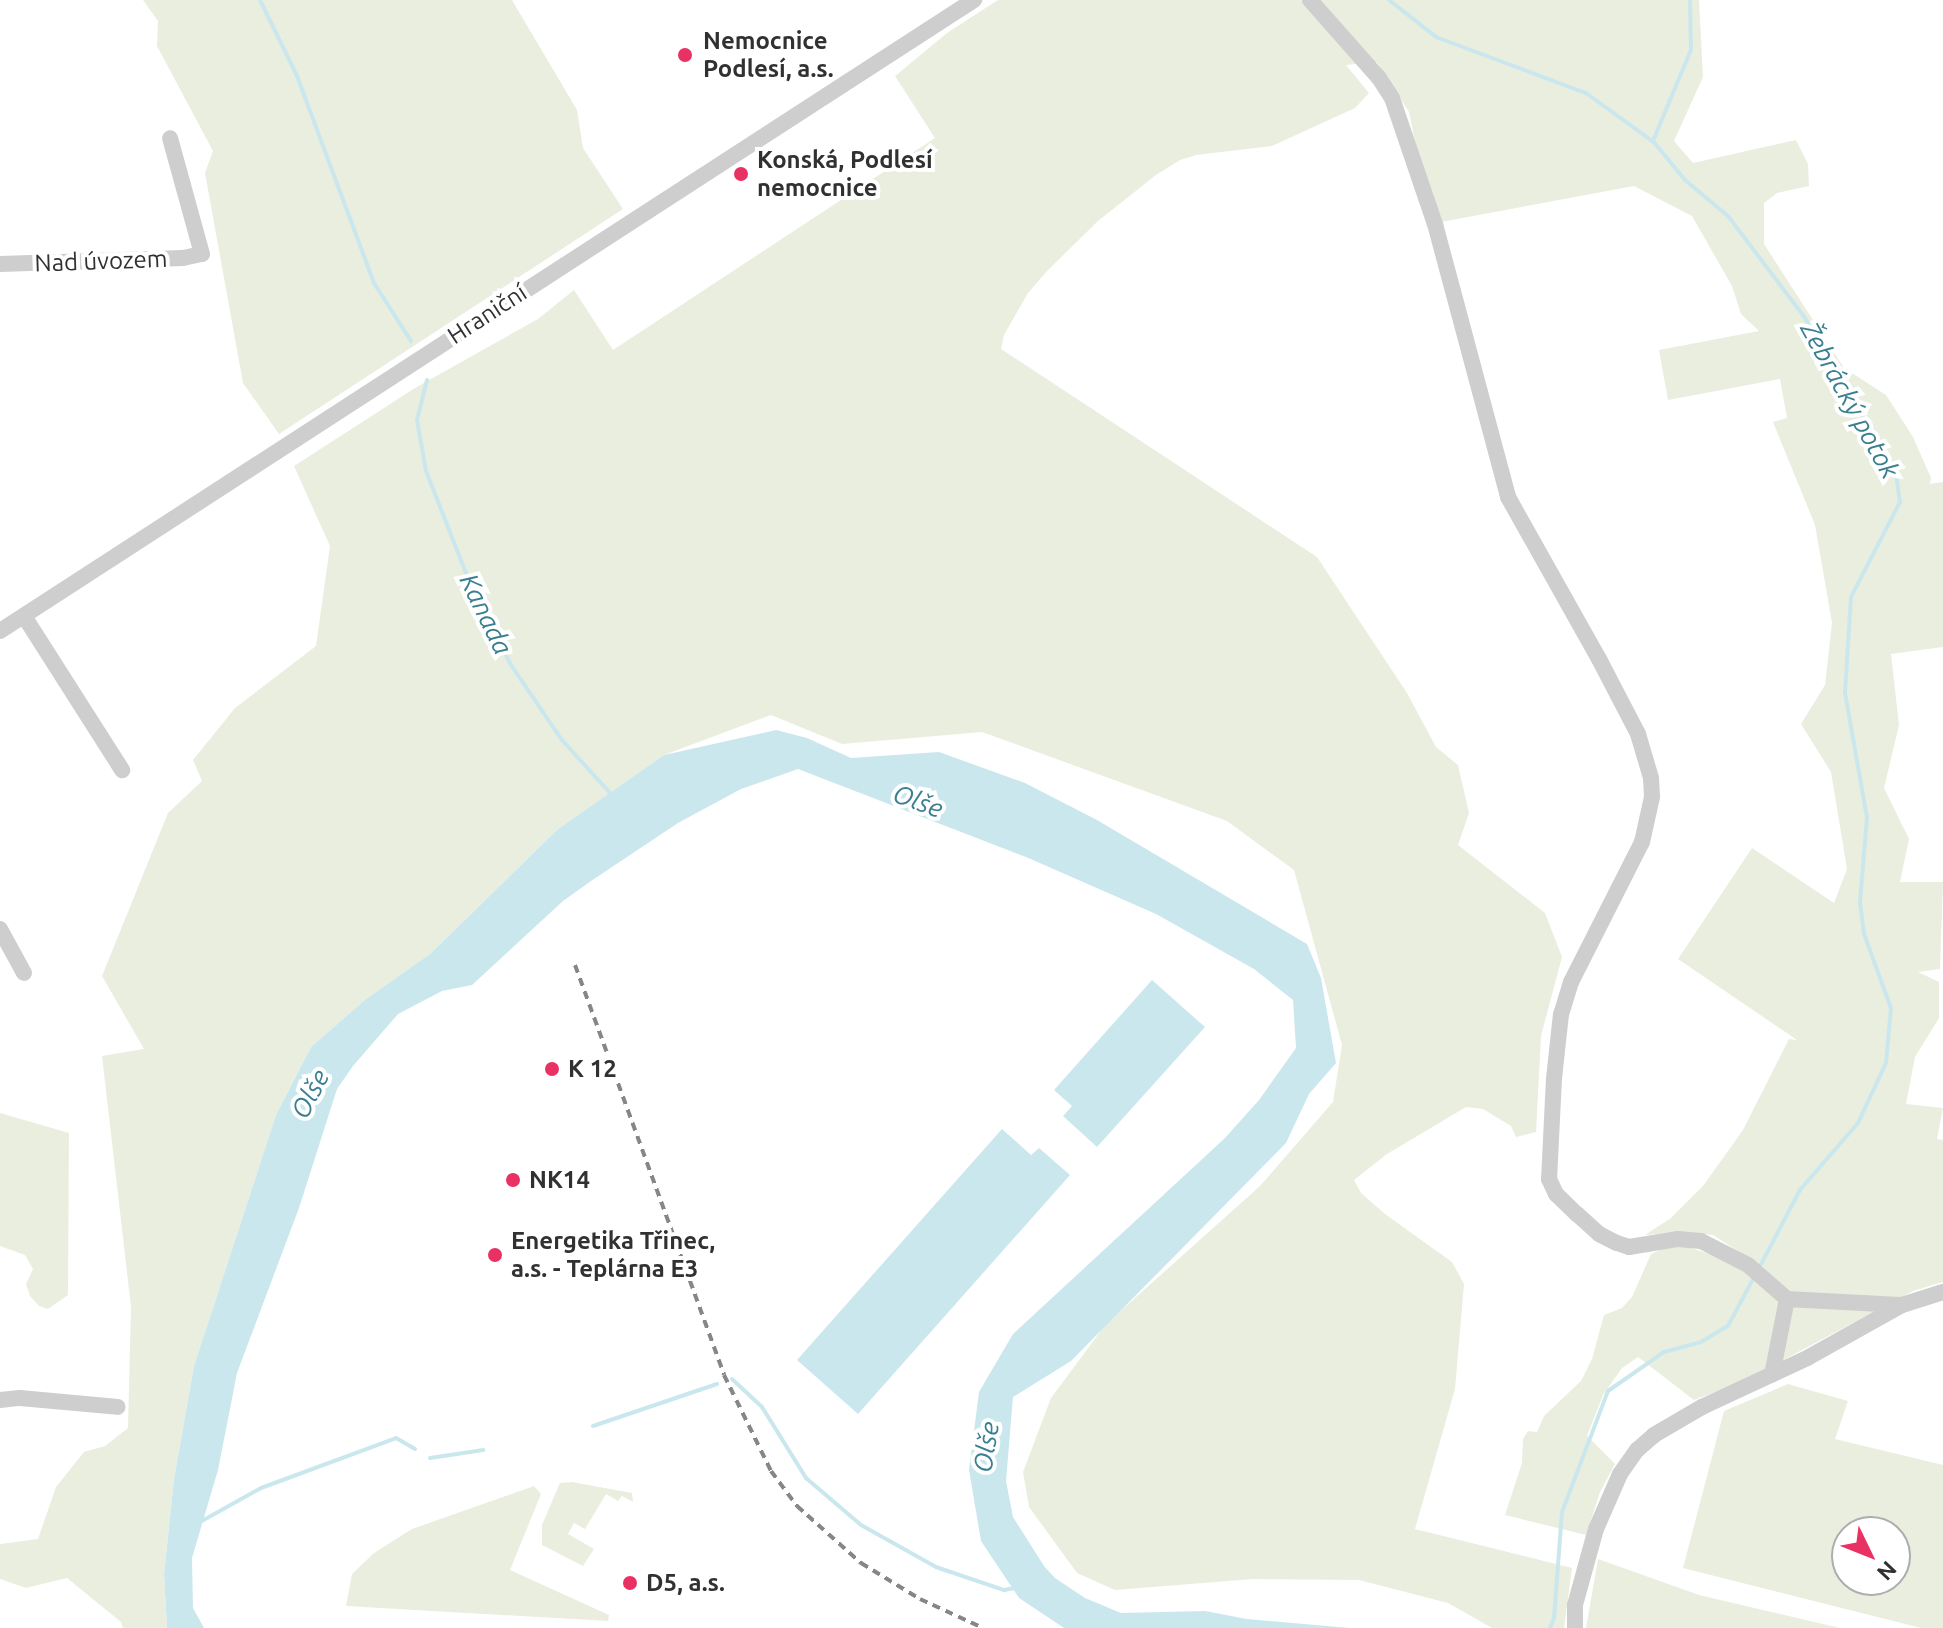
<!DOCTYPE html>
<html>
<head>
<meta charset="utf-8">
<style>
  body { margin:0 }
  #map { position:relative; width:1943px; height:1628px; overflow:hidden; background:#fff; font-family:Ubuntu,sans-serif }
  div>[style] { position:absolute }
  .green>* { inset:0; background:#eaeedf }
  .water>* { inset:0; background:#cbe7ee }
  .stream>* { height:4px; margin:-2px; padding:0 2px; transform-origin:2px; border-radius:2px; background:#cbe7ee }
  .minor>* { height:16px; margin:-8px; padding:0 8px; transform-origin:8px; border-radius:8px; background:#cecece }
  .rail>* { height:4px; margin-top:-2px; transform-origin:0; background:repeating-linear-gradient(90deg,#868686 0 8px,transparent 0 14px) }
  .dots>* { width:22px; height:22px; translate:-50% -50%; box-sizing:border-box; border:4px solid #fff; border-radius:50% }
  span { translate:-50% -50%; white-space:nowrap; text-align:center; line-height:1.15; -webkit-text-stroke:8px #fff; paint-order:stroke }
  .poi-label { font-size:24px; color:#313131; font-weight:700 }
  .left { translate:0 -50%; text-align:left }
  .street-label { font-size:24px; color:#313131 }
  .water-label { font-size:26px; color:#397f90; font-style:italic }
  .north { position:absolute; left:1831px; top:1516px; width:80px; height:80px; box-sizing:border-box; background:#fff; border:2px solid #adadad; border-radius:50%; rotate:133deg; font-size:22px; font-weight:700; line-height:32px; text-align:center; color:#313131 }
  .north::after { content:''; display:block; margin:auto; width:28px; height:36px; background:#ea3163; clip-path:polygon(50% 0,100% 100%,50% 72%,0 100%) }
</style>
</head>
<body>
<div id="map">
  <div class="green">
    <div style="clip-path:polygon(143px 0,512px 0,577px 110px,583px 148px,623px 209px,279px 434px,243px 383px,205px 173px,213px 151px,157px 46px,158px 21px)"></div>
    <div style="clip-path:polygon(998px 0,1699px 0,1703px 77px,1674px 141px,1693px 163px,1796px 140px,1808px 164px,1809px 186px,1777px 193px,1764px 203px,1764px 244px,1844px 368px,1886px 395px,1913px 437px,1931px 478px,1930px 484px,1943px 482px,1943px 647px,1891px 654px,1899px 725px,1884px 788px,1909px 839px,1900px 882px,1943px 882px,1940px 969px,1918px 972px,1939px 982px,1939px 1018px,1915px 1057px,1906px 1104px,1943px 1108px,1937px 1139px,1943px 1140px,1943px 1282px,1913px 1291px,1740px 1383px,1694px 1400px,1638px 1357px,1622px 1368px,1603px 1395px,1587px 1436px,1615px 1464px,1600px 1492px,1586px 1535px,1505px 1515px,1522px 1463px,1523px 1439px,1528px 1431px,1537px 1432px,1544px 1416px,1581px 1381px,1592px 1359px,1604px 1315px,1622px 1308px,1632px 1297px,1651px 1254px,1669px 1246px,1688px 1247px,1725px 1259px,1754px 1279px,1758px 1264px,1713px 1235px,1685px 1232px,1645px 1235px,1671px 1218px,1703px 1186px,1743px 1130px,1789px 1039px,1797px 1040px,1678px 959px,1752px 848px,1834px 903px,1847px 869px,1831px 772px,1801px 724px,1825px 685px,1832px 623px,1815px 525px,1773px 422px,1787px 418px,1780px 379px,1668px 400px,1659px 350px,1759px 331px,1741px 314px,1732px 286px,1692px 216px,1634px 186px,1441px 222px,1418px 157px,1409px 112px,1377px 62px,1346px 65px,1369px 93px,1355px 108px,1272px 146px,1196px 155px,1180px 160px,1156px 175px,1098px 221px,1047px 271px,1028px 293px,1004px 335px,1001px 349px,1317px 557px,1407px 693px,1436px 747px,1458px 765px,1469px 813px,1458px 845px,1545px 913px,1562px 957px,1541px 1036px,1536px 1132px,1516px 1137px,1511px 1126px,1483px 1109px,1466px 1107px,1387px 1154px,1354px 1180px,1361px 1193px,1385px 1214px,1452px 1262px,1464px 1284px,1455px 1389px,1415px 1529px,1572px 1568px,1564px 1628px,1492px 1628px,1448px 1603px,1359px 1580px,1253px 1579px,1115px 1590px,1077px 1573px,1029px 1507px,1023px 1472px,1051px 1398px,1106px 1324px,1260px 1186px,1333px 1102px,1342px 1045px,1294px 870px,1227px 821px,982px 732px,842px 744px,771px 715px,664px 755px,558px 829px,430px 954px,366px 999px,311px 1047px,276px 1115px,194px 1366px,174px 1479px,164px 1574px,167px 1628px,123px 1628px,121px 1622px,67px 1578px,26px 1588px,0 1579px,0 1544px,38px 1539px,56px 1487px,84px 1452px,105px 1446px,128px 1428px,131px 1307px,102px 1056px,144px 1049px,102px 976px,168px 813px,202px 781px,193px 760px,235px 708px,316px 646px,330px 546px,294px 466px,415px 388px,538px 319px,574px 290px,613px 350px,935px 138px,895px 76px,947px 33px)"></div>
    <div style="clip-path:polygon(0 1113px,69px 1133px,68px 1295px,48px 1309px,39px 1306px,30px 1296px,26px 1284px,33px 1269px,25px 1255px,0 1246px)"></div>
    <div style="clip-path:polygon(evenodd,1788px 1384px,1848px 1401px,1835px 1439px,1943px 1465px,1943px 1628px,1921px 1628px,1683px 1568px,1724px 1411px,1788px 1384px,1895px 1532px,1895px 1580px,1847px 1580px,1847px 1532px,1895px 1532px)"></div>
    <div style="clip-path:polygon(572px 1482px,632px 1493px,633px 1502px,622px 1496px,618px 1501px,606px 1494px,585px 1529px,574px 1523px,568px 1534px,594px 1549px,583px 1566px,542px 1545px,542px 1525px,560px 1483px)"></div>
    <div style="clip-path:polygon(534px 1486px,541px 1494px,510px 1570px,609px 1615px,608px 1621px,346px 1606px,352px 1574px,374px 1553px,412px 1529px)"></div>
    <div style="clip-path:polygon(1598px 1559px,1699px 1595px,1840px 1628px,1586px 1628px)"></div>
  </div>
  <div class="water">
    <div style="clip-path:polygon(776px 730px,807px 738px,851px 758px,939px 752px,1025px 783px,1097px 820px,1307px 944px,1321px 978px,1336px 1063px,1309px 1094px,1286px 1143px,1071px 1361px,1013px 1397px,1006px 1481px,1013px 1517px,1044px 1566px,1055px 1578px,1085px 1598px,1121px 1613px,1205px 1611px,1247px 1619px,1350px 1628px,1064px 1628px,1019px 1598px,981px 1541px,969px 1470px,979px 1392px,1013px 1334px,1225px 1138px,1259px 1100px,1296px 1048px,1293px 1000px,1254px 969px,1156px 914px,1026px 857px,798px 769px,741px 789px,678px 823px,591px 881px,563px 901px,472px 985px,442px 991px,398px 1014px,353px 1066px,337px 1089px,299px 1208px,237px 1373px,218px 1470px,192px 1558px,193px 1608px,204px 1628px,167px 1628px,164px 1574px,174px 1479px,194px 1366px,276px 1115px,311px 1047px,366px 999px,430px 954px,558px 829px,664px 755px)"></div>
    <div style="clip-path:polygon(1152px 980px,1205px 1027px,1097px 1147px,1063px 1116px,1072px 1106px,1054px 1090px)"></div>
    <div style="clip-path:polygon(1002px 1129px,1031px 1155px,1039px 1148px,1070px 1175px,858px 1414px,797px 1360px)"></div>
  </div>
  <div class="stream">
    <div style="left:260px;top:0;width:85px;rotate:64deg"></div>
    <div style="left:297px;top:76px;width:221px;rotate:69.6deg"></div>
    <div style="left:374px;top:283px;width:69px;rotate:57.5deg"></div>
    <div style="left:1389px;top:0;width:60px;rotate:38.2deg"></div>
    <div style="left:1436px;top:37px;width:160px;rotate:20.5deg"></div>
    <div style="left:1586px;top:93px;width:82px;rotate:36deg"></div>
    <div style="left:1690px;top:0;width:50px;rotate:88.9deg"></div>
    <div style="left:1691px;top:50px;width:99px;rotate:112.7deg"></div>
    <div style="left:1653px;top:141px;width:50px;rotate:50.6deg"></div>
    <div style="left:1685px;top:180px;width:56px;rotate:39.9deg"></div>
    <div style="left:1728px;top:216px;width:124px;rotate:52.9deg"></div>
    <div style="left:1803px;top:315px;width:184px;rotate:59.7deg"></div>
    <div style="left:1896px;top:474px;width:28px;rotate:82deg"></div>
    <div style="left:1900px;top:502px;width:107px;rotate:117.3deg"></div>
    <div style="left:1851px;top:597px;width:96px;rotate:93.6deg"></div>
    <div style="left:1845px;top:693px;width:127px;rotate:80deg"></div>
    <div style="left:1867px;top:818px;width:84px;rotate:94.8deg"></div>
    <div style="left:1860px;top:902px;width:32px;rotate:83deg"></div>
    <div style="left:1864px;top:934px;width:79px;rotate:70deg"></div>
    <div style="left:1891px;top:1008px;width:55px;rotate:95.2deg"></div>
    <div style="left:1886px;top:1063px;width:66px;rotate:115deg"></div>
    <div style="left:1858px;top:1123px;width:89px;rotate:130.9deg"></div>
    <div style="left:1800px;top:1190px;width:90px;rotate:117.7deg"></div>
    <div style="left:427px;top:380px;width:41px;rotate:104deg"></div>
    <div style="left:417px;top:420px;width:52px;rotate:80deg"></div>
    <div style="left:426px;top:471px;width:129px;rotate:68.6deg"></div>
    <div style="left:473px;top:591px;width:83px;rotate:62.8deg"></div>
    <div style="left:511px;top:665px;width:91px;rotate:55.8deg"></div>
    <div style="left:562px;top:740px;width:73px;rotate:47.8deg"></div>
    <div style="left:732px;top:1379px;width:41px;rotate:43deg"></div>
    <div style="left:762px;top:1407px;width:84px;rotate:58.2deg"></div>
    <div style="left:806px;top:1478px;width:72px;rotate:40.5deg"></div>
    <div style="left:861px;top:1525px;width:86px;rotate:29.2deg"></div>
    <div style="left:936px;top:1567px;width:72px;rotate:18.7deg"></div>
    <div style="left:1004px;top:1590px;width:11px;rotate:-10deg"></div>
    <div style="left:593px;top:1426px;width:131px;rotate:-18.7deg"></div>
    <div style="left:430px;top:1458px;width:54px;rotate:-8.6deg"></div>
    <div style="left:200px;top:1522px;width:70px;rotate:-29.1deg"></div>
    <div style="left:261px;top:1488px;width:144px;rotate:-20.3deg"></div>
    <div style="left:396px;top:1438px;width:22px;rotate:30deg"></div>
    <div style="left:1550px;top:1628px;width:11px;rotate:-68deg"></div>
    <div style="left:1554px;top:1618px;width:106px;rotate:-85.7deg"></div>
    <div style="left:1562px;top:1512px;width:129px;rotate:-69.2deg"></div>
    <div style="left:1608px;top:1391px;width:68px;rotate:-34.9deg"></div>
    <div style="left:1664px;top:1352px;width:38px;rotate:-15deg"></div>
    <div style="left:1701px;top:1342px;width:31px;rotate:-31deg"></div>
    <div style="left:1728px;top:1326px;width:55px;rotate:-62deg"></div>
  </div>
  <div class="minor">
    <div style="left:1310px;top:0;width:104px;rotate:48.5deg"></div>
    <div style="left:1379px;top:78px;width:24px;rotate:57deg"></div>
    <div style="left:1392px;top:98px;width:133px;rotate:71.2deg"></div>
    <div style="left:1435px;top:224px;width:283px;rotate:75deg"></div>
    <div style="left:1508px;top:497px;width:186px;rotate:60.7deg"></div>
    <div style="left:1599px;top:659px;width:85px;rotate:62.5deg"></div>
    <div style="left:1638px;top:734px;width:46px;rotate:73.5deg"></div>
    <div style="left:1651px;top:778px;width:19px;rotate:87deg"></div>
    <div style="left:1652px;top:797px;width:46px;rotate:102.5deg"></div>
    <div style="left:1642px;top:842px;width:157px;rotate:116.9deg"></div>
    <div style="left:1571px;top:982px;width:34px;rotate:107deg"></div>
    <div style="left:1561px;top:1014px;width:64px;rotate:96.2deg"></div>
    <div style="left:1554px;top:1078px;width:101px;rotate:92.8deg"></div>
    <div style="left:1549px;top:1179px;width:17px;rotate:65deg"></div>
    <div style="left:1556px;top:1194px;width:29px;rotate:44deg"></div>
    <div style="left:1577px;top:1214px;width:30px;rotate:42deg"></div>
    <div style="left:1599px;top:1234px;width:20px;rotate:27deg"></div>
    <div style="left:1617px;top:1243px;width:13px;rotate:18deg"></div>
    <div style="left:1629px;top:1247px;width:50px;rotate:-9.3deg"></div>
    <div style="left:1678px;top:1239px;width:23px;rotate:5deg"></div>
    <div style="left:1701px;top:1241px;width:53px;rotate:27.1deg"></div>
    <div style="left:1748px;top:1265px;width:52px;rotate:41.1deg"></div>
    <div style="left:1787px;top:1299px;width:77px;rotate:101.2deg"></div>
    <div style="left:0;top:264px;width:183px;rotate:-1.9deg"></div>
    <div style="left:183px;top:258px;width:19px;rotate:-12deg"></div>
    <div style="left:202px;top:254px;width:120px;rotate:-105.4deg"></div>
    <div style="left:24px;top:616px;width:183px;rotate:57.5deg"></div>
    <div style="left:0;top:631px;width:1161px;rotate:-32.94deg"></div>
    <div style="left:0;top:929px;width:50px;rotate:61.4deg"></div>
    <div style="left:1787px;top:1299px;width:113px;rotate:3deg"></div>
    <div style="left:0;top:1400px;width:20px;rotate:-6deg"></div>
    <div style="left:20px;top:1398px;width:98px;rotate:5.2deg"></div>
    <div style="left:1575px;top:1628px;width:23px;rotate:-90deg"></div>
    <div style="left:1575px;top:1605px;width:79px;rotate:-74.6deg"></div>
    <div style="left:1596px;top:1529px;width:60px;rotate:-66.4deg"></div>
    <div style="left:1620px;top:1474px;width:29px;rotate:-55deg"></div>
    <div style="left:1637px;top:1450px;width:23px;rotate:-41deg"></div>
    <div style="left:1654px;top:1435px;width:56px;rotate:-30.3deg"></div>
    <div style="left:1702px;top:1407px;width:118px;rotate:-25deg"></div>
    <div style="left:1809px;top:1357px;width:107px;rotate:-29.2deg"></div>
    <div style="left:1902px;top:1305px;width:43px;rotate:-17.6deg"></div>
  </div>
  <div class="rail">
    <div style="left:575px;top:965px;width:436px;rotate:70deg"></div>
    <div style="left:724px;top:1375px;width:107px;rotate:63.9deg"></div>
    <div style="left:771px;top:1471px;width:44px;rotate:53.4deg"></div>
    <div style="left:797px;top:1506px;width:86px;rotate:41.7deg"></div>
    <div style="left:861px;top:1563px;width:69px;rotate:31.4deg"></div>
    <div style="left:920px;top:1599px;width:69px;rotate:24.7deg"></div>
  </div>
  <div class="dots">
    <div style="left:685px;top:55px;background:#ea3163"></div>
    <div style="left:741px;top:174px;background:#ea3163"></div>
    <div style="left:552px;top:1069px;background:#ea3163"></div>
    <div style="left:513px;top:1180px;background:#ea3163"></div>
    <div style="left:495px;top:1255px;background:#ea3163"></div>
    <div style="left:630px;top:1583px;background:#ea3163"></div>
  </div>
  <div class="poi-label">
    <span class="left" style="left:703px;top:55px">Nemocnice<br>Podlesí, a.s.</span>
    <span class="left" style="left:757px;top:174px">Konská, Podlesí<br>nemocnice</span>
    <span class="left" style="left:568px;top:1069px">K 12</span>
    <span class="left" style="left:529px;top:1180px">NK14</span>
    <span class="left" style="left:511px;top:1255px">Energetika Třinec,<br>a.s. - Teplárna E3</span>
    <span class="left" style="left:646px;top:1583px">D5, a.s.</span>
  </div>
  <div class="street-label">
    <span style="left:101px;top:261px;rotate:-2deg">Nad úvozem</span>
    <span style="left:487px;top:314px;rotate:-33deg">Hraniční</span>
  </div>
  <div class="water-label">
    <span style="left:1850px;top:400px;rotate:61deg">Žebrácký potok</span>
    <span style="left:486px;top:614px;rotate:64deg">Kanada</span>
    <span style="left:918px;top:801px;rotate:20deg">Olše</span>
    <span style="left:310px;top:1094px;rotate:-62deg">Olše</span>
    <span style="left:986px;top:1447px;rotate:-81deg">Olše</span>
  </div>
  <div class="north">N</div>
</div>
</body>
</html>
